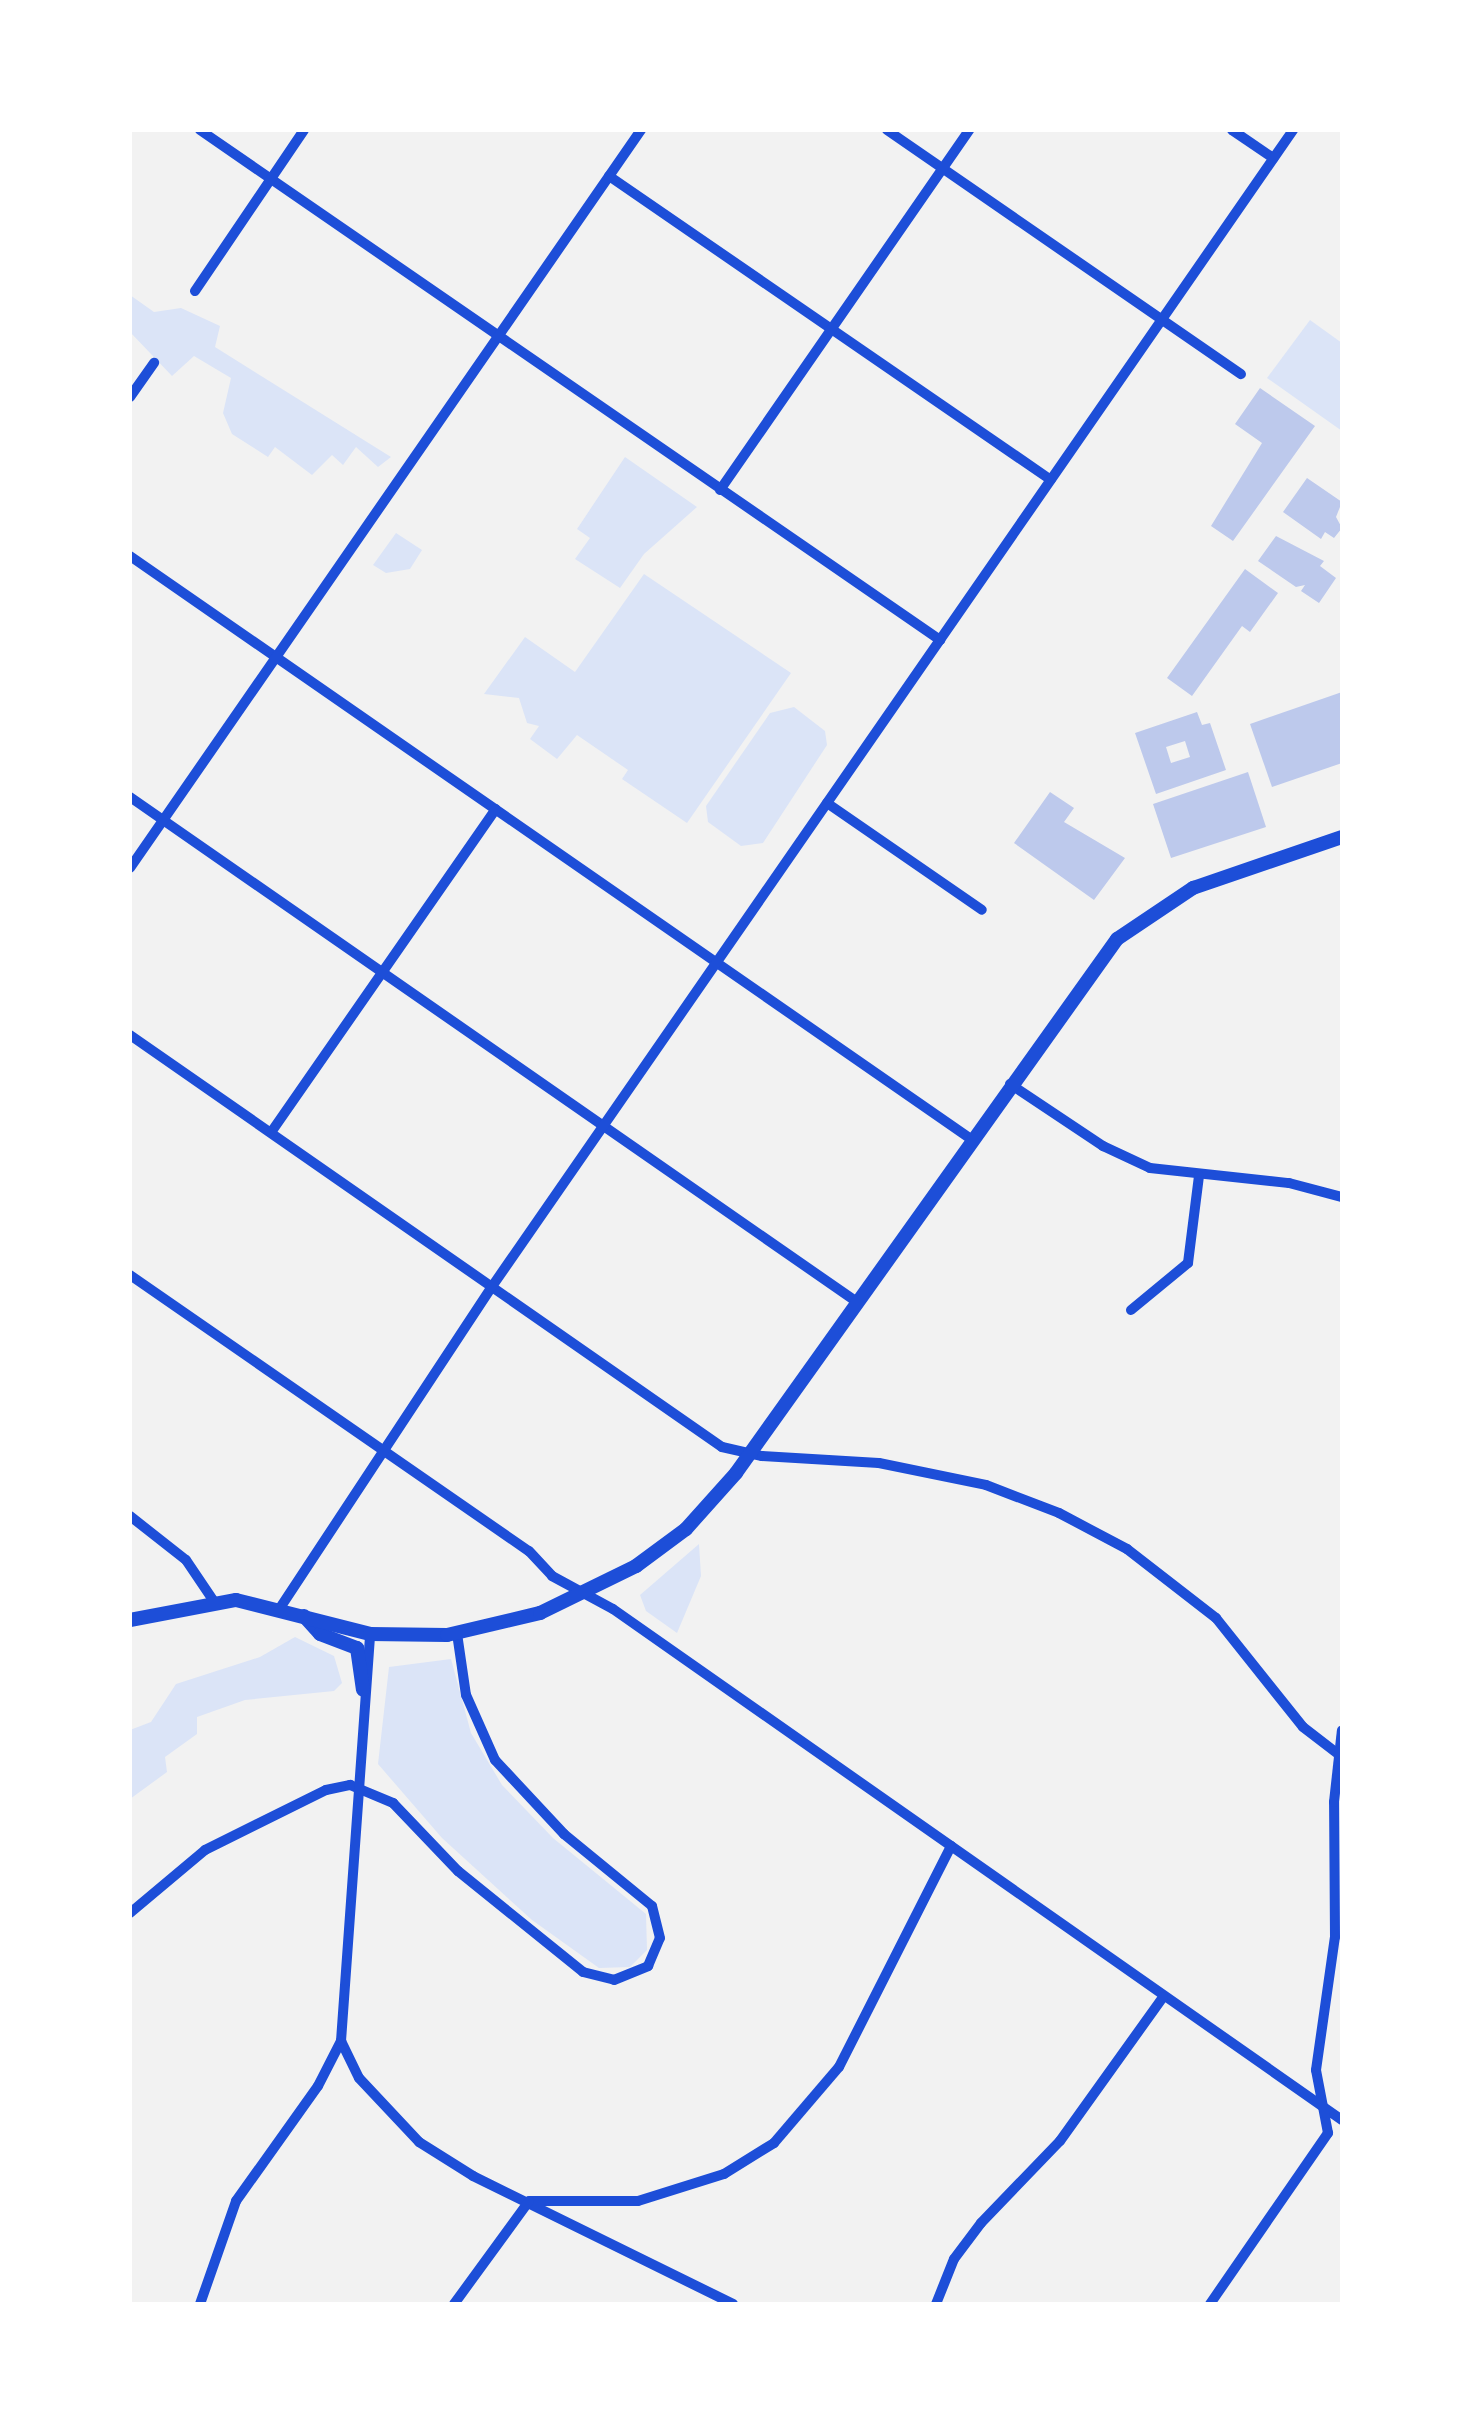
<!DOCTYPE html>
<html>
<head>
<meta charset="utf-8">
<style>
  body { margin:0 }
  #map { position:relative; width:1472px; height:2434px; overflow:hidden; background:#f2f2f2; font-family:Helvetica,sans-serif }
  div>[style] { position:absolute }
  .green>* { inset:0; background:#dbe4f7 }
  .building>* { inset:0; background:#bdc9ec }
  .minor>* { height:10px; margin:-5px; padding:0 5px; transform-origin:5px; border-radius:5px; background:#1d4ed8 }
  .secondary>* { height:14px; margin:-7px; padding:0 7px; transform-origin:7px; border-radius:7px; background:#1d4ed8 }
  span { translate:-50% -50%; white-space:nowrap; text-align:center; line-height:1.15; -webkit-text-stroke:8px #fff; paint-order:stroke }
  .frame { position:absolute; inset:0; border:132px solid #fff; pointer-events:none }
</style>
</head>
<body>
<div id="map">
  <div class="green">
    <div style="clip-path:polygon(130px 295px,154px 312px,181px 308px,220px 326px,215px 347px,391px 457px,378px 467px,356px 447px,343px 465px,332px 455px,312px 475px,275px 447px,268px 457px,232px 434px,223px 413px,231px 378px,194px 356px,172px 376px,130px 332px)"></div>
    <div style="clip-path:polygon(1310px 320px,1342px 343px,1342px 431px,1267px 378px)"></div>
    <div style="clip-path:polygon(625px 457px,697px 507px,644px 554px,620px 588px,575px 559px,590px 538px,577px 529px)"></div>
    <div style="clip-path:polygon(396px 533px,422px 550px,410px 569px,386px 573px,373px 565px)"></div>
    <div style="clip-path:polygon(644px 574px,791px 673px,687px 823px,622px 779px,628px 770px,577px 735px,557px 759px,530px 739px,539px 726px,527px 723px,519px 698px,484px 694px,525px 637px,575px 672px)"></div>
    <div style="clip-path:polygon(794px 707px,825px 731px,827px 745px,763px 843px,741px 846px,708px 822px,706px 806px,770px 713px)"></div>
    <div style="clip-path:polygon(699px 1544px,701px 1576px,677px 1633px,646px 1611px,640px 1595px)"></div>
    <div style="clip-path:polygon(295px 1637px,334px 1656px,342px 1683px,334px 1691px,245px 1700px,197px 1717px,197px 1734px,165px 1757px,167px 1772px,130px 1799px,130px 1730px,151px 1722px,176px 1684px,260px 1657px)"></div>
    <div style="clip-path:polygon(451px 1659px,471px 1733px,502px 1785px,553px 1838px,646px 1914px,647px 1950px,630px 1967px,599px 1968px,532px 1920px,442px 1838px,378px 1764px,389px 1667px)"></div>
  </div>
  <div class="building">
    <div style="clip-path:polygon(1260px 388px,1315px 426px,1233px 541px,1211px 526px,1262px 443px,1235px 424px)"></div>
    <div style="clip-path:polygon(1307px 478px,1342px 502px,1336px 517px,1342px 528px,1334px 538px,1325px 532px,1321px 539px,1283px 512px)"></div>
    <div style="clip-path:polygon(1276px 536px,1324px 561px,1320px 566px,1336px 578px,1319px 603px,1301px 591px,1305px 585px,1296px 587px,1258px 561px)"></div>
    <div style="clip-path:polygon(1245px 569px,1278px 593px,1250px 632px,1242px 626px,1192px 696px,1167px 678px)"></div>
    <div style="clip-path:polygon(1342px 692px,1342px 763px,1272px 787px,1250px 724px)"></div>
    <div style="clip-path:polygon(evenodd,1197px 712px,1202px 725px,1210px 723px,1226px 770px,1156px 794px,1135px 733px,1197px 712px,1185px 741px,1190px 757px,1171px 763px,1166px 747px,1185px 741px)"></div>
    <div style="clip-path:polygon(1248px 772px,1266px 827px,1171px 858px,1153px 804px)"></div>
    <div style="clip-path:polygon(1050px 792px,1074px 808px,1064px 822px,1125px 858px,1094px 900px,1014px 843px)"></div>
  </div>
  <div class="minor">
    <div style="left:200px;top:130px;width:899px;rotate:34.57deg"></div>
    <div style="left:887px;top:130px;width:430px;rotate:34.6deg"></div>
    <div style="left:1232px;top:130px;width:50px;rotate:34.3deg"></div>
    <div style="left:609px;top:176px;width:536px;rotate:34.52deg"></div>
    <div style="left:195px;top:291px;width:194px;rotate:-55.9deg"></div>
    <div style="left:130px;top:397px;width:42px;rotate:-54.8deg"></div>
    <div style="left:720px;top:490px;width:438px;rotate:-55.3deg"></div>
    <div style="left:130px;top:556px;width:1023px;rotate:34.73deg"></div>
    <div style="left:130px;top:797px;width:885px;rotate:34.79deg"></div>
    <div style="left:827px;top:803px;width:188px;rotate:34.6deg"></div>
    <div style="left:130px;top:868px;width:898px;rotate:-55.3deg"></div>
    <div style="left:130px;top:1035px;width:721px;rotate:34.84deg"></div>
    <div style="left:722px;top:1447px;width:41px;rotate:12.7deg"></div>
    <div style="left:762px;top:1456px;width:117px;rotate:3.4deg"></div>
    <div style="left:879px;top:1463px;width:109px;rotate:11.6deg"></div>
    <div style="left:986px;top:1485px;width:78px;rotate:21deg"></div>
    <div style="left:1059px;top:1513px;width:77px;rotate:27.9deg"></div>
    <div style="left:1127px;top:1549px;width:113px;rotate:37.8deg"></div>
    <div style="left:1216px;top:1618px;width:139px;rotate:51.4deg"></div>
    <div style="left:1303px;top:1727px;width:49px;rotate:37.6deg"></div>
    <div style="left:1010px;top:1084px;width:112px;rotate:33.7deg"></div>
    <div style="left:1103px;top:1146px;width:52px;rotate:25.1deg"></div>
    <div style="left:1150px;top:1168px;width:140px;rotate:6.2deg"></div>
    <div style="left:1289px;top:1183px;width:55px;rotate:14.8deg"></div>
    <div style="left:272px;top:1131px;width:392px;rotate:-55.2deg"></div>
    <div style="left:130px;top:1275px;width:485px;rotate:34.7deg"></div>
    <div style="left:529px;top:1551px;width:34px;rotate:47deg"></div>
    <div style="left:552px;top:1576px;width:69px;rotate:28.4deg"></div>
    <div style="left:613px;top:1609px;width:890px;rotate:35.03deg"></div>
    <div style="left:1131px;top:1310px;width:74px;rotate:-39.5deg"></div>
    <div style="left:1188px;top:1263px;width:88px;rotate:-82.8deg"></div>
    <div style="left:130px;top:1516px;width:71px;rotate:38.2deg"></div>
    <div style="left:186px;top:1560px;width:48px;rotate:56deg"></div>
    <div style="left:280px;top:1608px;width:383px;rotate:-56.6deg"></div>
    <div style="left:491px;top:1288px;width:1409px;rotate:-55.29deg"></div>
    <div style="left:130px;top:1913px;width:98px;rotate:-40deg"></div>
    <div style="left:205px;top:1850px;width:135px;rotate:-26.4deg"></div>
    <div style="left:326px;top:1790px;width:25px;rotate:-12deg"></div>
    <div style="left:350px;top:1785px;width:47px;rotate:22.7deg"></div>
    <div style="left:393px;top:1803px;width:94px;rotate:46.3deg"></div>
    <div style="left:458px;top:1871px;width:161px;rotate:38.9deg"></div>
    <div style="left:583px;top:1972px;width:32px;rotate:14deg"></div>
    <div style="left:614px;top:1980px;width:37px;rotate:-22deg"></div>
    <div style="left:648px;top:1966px;width:30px;rotate:-67deg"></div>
    <div style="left:660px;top:1938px;width:33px;rotate:-104deg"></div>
    <div style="left:652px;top:1906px;width:114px;rotate:-140.7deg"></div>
    <div style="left:564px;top:1834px;width:101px;rotate:-133deg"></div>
    <div style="left:495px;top:1760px;width:71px;rotate:-114deg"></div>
    <div style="left:466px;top:1695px;width:63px;rotate:-98.3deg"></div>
    <div style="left:341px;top:2041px;width:41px;rotate:64.1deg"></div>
    <div style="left:359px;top:2078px;width:88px;rotate:46.8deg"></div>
    <div style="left:419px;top:2142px;width:64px;rotate:32.2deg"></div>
    <div style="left:473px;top:2176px;width:290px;rotate:26.2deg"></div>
    <div style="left:529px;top:2201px;width:109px"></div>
    <div style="left:638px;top:2201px;width:90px;rotate:-17.4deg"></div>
    <div style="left:724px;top:2174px;width:59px;rotate:-31.8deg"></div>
    <div style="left:774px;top:2143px;width:100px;rotate:-49.5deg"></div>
    <div style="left:839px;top:2067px;width:248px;rotate:-63.1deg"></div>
    <div style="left:200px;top:2304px;width:109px;rotate:-70.7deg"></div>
    <div style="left:236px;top:2201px;width:141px;rotate:-54.5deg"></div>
    <div style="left:318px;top:2086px;width:51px;rotate:-62.9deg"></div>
    <div style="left:341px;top:2041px;width:408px;rotate:-85.9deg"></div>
    <div style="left:454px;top:2304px;width:127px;rotate:-53.9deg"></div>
    <div style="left:936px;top:2304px;width:48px;rotate:-68.2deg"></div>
    <div style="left:954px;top:2259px;width:45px;rotate:-53.1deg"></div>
    <div style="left:981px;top:2223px;width:114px;rotate:-46.1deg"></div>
    <div style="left:1060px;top:2141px;width:177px;rotate:-54.4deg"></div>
    <div style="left:1210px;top:2304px;width:208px;rotate:-55.4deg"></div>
    <div style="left:1328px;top:2133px;width:64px;rotate:-100.8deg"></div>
    <div style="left:1316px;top:2070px;width:134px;rotate:-81.9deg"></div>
    <div style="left:1335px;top:1937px;width:135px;rotate:-90.4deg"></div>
    <div style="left:1334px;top:1802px;width:72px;rotate:-83.7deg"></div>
  </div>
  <div class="secondary">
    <div style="left:304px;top:1616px;width:24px;rotate:48deg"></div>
    <div style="left:320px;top:1634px;width:40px;rotate:21deg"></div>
    <div style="left:357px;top:1648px;width:42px;rotate:81.9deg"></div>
    <div style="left:130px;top:1620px;width:108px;rotate:-10.7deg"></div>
    <div style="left:236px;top:1600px;width:138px;rotate:14.2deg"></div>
    <div style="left:370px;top:1634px;width:77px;rotate:0.7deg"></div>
    <div style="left:447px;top:1635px;width:96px;rotate:-13.3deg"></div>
    <div style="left:540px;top:1613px;width:107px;rotate:-26.1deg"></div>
    <div style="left:636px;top:1566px;width:62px;rotate:-36.5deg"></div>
    <div style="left:686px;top:1529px;width:75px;rotate:-48.2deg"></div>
    <div style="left:736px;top:1473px;width:656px;rotate:-54.49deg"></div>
    <div style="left:1117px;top:939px;width:92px;rotate:-33.9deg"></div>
    <div style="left:1193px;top:888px;width:157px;rotate:-18.9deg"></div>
  </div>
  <div class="frame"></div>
</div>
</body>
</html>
